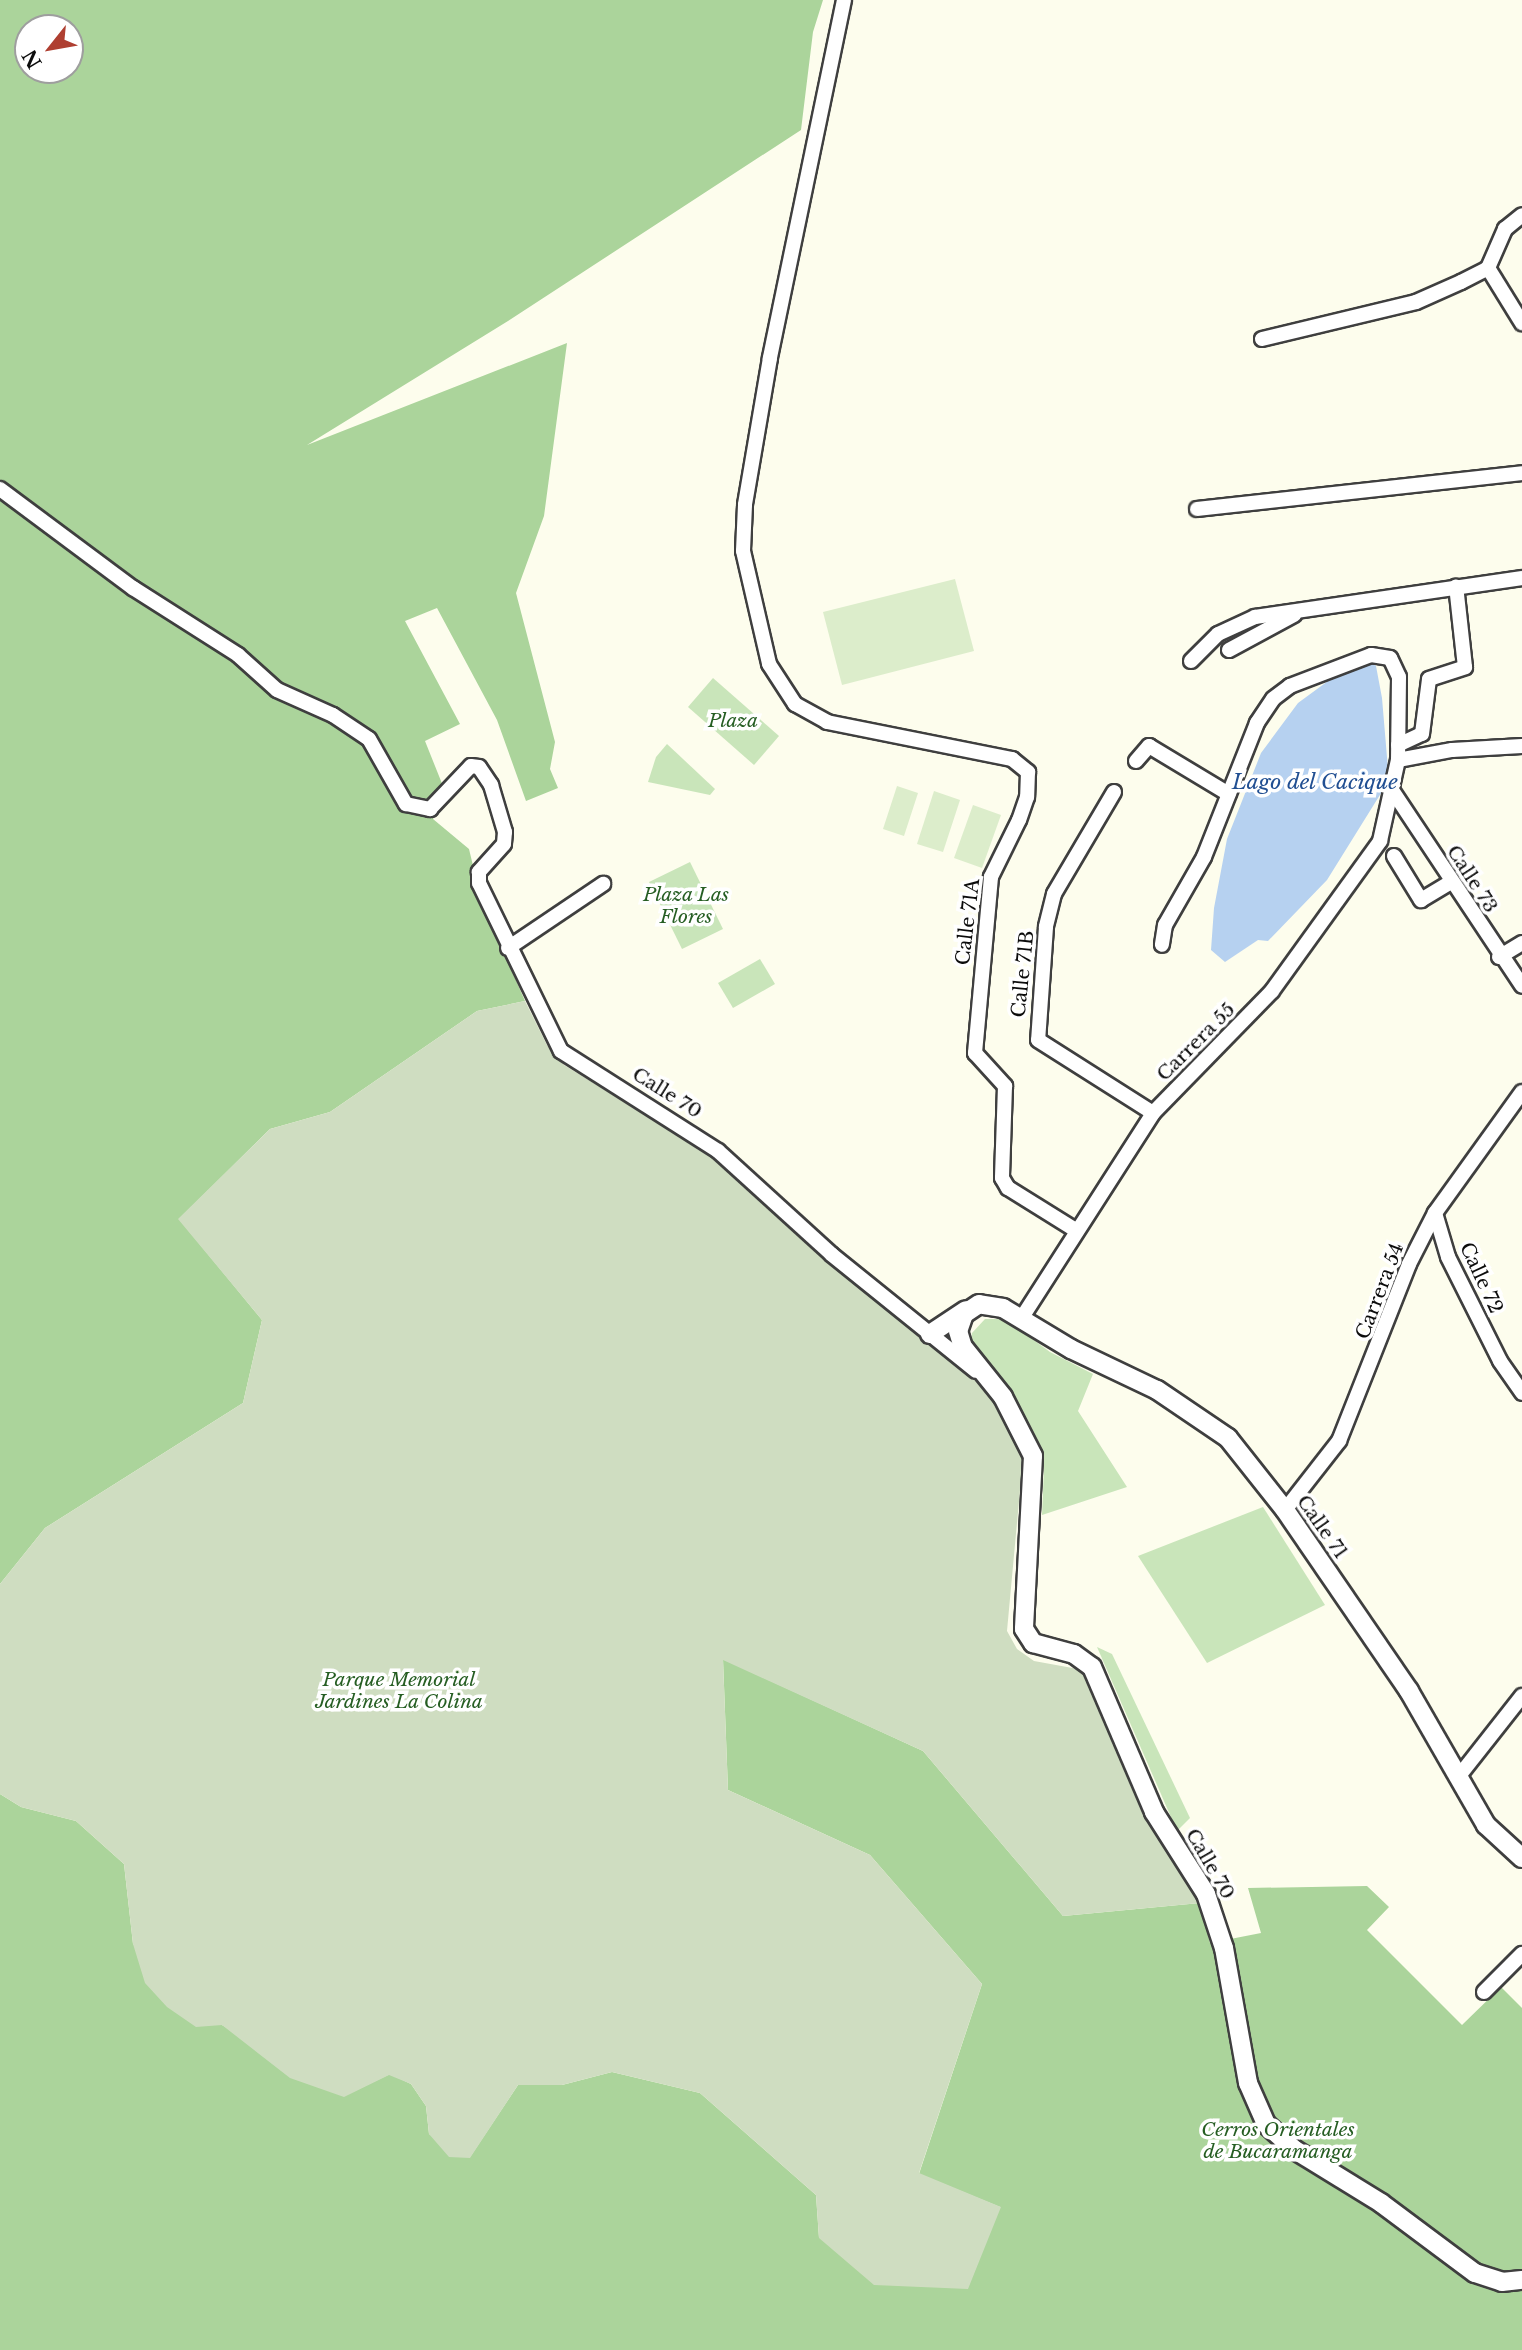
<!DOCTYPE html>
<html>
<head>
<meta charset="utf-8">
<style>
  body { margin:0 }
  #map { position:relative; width:1522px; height:2350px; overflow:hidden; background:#fdfded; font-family:"Libre Baskerville",serif }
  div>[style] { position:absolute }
  .green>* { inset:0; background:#c9e5ba }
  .forest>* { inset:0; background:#abd49b }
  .cemetery>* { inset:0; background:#cfddc1 }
  .pitch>* { inset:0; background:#dcedcb }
  .water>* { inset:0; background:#b6d1f0 }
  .roads { filter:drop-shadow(2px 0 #3f3f3f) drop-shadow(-2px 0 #3f3f3f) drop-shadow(0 2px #3f3f3f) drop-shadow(0 -2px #3f3f3f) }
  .minor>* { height:14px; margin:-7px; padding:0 7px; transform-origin:7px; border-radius:7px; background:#fff }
  .tertiary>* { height:18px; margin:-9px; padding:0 9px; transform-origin:9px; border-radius:9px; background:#fff }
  span { translate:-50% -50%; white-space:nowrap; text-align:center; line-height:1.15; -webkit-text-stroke:7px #fff; paint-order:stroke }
  .park-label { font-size:19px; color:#265e23; font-style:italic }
  .street-label { font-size:19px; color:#0c0c0c }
  .water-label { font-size:21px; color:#214f92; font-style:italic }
  .north { position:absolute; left:14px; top:14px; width:70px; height:70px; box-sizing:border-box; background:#fff; border:2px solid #9e9e9e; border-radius:50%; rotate:239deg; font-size:19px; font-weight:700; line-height:28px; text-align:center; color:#0c0c0c }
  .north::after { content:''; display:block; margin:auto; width:24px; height:32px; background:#af3f31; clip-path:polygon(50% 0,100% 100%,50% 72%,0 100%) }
</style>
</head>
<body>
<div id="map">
  <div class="green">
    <div style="clip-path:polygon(713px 678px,779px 736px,754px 765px,688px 707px)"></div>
    <div style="clip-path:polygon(667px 744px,715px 789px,710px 795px,648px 782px,656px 757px)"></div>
    <div style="clip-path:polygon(690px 862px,723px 929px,682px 949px,649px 882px)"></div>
    <div style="clip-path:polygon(760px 959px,775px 984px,733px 1008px,718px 983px)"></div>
    <div style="clip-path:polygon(985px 1319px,1005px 1319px,1050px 1352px,1093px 1374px,1078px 1411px,1127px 1487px,1042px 1515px,1044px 1468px,1037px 1443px,1006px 1386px,971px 1344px,972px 1333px)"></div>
    <div style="clip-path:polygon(1263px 1507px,1325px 1605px,1207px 1663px,1138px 1556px)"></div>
    <div style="clip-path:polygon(1097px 1647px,1112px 1654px,1190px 1818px,1177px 1831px)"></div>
  </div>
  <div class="forest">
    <div style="clip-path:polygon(evenodd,0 0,823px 0,813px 32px,801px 130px,508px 321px,307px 445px,567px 343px,544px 516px,516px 593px,555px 742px,550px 769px,558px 788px,526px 801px,497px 720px,437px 608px,405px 621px,460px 724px,425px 741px,447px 796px,433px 819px,469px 849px,482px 903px,525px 1001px,477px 1011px,330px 1112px,270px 1129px,179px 1219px,262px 1320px,243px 1403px,45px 1528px,0 1584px,0 0,28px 28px,70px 28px,70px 70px,28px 70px,28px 28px)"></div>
    <div style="clip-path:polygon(723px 1659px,923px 1751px,1063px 1916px,1200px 1903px,1210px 1943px,1261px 1933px,1248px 1888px,1367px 1886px,1389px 1907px,1367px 1930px,1462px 2025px,1501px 1987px,1522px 2008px,1522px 2350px,0 2350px,0 1794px,21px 1807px,76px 1821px,124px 1864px,133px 1944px,222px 2025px,344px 2096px,390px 2074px,411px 2084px,426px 2106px,429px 2134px,470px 2157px,518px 2085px,562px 2085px,612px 2072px,700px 2093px,816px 2195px,819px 2238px,1000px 2207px,919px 2174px,982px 1984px,870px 1855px,728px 1790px)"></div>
  </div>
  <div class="cemetery">
    <div style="clip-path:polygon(525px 1001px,547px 1045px,564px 1065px,701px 1149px,989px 1392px,1014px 1432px,1023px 1458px,1007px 1631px,1017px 1649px,1034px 1661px,1078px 1669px,1088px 1676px,1200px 1903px,1063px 1916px,923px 1751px,723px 1660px,728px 1790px,870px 1855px,982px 1984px,919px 2173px,1001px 2207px,968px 2289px,874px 2285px,819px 2238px,816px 2195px,700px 2093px,612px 2072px,562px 2085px,518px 2085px,470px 2158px,449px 2157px,429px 2134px,426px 2106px,411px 2084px,389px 2075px,344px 2097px,290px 2078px,222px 2025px,196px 2027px,167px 2007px,145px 1983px,133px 1944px,124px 1864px,76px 1821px,21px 1807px,0 1794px,0 1584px,45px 1528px,243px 1403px,262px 1320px,178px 1219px,270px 1129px,330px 1112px,477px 1011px)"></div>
  </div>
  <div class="pitch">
    <div style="clip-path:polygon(955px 579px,974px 651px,842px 685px,823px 612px)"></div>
    <div style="clip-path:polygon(897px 786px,918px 793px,904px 836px,883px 829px)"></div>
    <div style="clip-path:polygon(934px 791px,960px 800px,943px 852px,917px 844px)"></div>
    <div style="clip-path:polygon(973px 805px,1001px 815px,982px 868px,954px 858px)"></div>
  </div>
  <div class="water">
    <div style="clip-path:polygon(1370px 662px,1376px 666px,1382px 698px,1388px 769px,1383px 790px,1327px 880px,1268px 941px,1258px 940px,1225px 962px,1211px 950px,1214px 908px,1227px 839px,1261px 753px,1298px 703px,1328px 681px)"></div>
  </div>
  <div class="roads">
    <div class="minor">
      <div style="left:844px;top:0;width:366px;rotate:101.7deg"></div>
      <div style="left:770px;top:358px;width:149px;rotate:99.7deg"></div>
      <div style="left:745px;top:505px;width:46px;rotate:92.5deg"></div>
      <div style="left:743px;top:551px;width:116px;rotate:77deg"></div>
      <div style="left:769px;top:664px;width:48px;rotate:57deg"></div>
      <div style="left:795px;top:704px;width:37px;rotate:29deg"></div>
      <div style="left:827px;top:722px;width:189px;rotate:11.3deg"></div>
      <div style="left:1012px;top:759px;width:21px;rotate:39deg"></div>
      <div style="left:1028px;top:772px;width:25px;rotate:92deg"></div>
      <div style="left:1027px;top:797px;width:24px;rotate:109deg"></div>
      <div style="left:1019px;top:820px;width:64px;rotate:116.2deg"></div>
      <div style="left:991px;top:877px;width:177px;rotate:95.2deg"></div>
      <div style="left:975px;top:1053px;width:45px;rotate:47.7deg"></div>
      <div style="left:1005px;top:1086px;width:92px;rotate:91.9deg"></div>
      <div style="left:1002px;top:1178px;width:12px;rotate:59deg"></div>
      <div style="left:1008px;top:1188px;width:81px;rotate:31.9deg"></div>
      <div style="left:1488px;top:268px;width:65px;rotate:58.3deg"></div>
      <div style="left:1262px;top:339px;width:158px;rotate:-13.5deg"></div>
      <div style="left:1416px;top:302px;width:49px;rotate:-24deg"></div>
      <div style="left:1461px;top:282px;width:30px;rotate:-27deg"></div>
      <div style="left:1488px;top:268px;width:43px;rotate:-66.4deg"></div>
      <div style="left:1505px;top:229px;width:22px;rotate:-39deg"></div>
      <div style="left:0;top:489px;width:166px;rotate:36.7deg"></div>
      <div style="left:133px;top:588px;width:125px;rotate:32.5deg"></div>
      <div style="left:238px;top:655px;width:52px;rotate:41.9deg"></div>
      <div style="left:277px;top:690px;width:61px;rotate:24.1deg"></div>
      <div style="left:333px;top:715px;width:43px;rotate:33.7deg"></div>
      <div style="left:369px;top:739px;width:75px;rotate:60.4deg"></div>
      <div style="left:406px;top:804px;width:25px;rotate:12deg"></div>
      <div style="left:430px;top:809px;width:59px;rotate:-46.4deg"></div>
      <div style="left:471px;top:766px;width:8px;rotate:7deg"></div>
      <div style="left:479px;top:767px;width:22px;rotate:56deg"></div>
      <div style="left:491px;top:785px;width:49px;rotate:73.4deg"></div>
      <div style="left:505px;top:832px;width:12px;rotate:95deg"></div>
      <div style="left:504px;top:844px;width:38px;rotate:132deg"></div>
      <div style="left:479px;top:872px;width:11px;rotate:90deg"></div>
      <div style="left:479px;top:883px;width:187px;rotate:64deg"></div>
      <div style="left:561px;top:1051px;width:186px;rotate:32.5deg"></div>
      <div style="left:718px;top:1151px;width:153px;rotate:42.3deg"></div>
      <div style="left:831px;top:1254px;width:186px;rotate:38.9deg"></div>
      <div style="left:1197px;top:509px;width:327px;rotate:-6.3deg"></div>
      <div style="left:1229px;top:650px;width:74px;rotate:-28.3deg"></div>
      <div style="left:1191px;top:661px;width:38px;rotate:-45deg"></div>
      <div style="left:1218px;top:634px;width:41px;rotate:-24.7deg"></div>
      <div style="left:1255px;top:617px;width:270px;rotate:-8.3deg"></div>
      <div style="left:1398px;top:745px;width:26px;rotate:-25deg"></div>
      <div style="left:1422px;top:734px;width:55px;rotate:-82.7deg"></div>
      <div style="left:1429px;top:679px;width:38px;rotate:-18deg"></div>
      <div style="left:1465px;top:667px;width:81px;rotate:-96.3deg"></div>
      <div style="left:1398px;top:760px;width:55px;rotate:-10.5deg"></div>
      <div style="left:1452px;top:750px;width:70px;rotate:-3.3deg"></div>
      <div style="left:1136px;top:761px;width:20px;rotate:-49deg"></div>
      <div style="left:1149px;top:746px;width:93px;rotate:31deg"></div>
      <div style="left:1392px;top:790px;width:235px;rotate:56.4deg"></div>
      <div style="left:1114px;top:792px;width:118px;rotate:120.5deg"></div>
      <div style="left:1054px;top:894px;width:34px;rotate:104deg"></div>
      <div style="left:1046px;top:927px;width:113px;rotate:94deg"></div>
      <div style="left:1038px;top:1040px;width:136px;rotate:32.4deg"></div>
      <div style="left:1394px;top:856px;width:52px;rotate:58.5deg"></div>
      <div style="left:1421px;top:900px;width:35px;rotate:-31deg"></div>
      <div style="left:508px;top:948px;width:115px;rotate:-34deg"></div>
      <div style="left:1499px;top:957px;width:27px;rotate:-31deg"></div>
      <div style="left:1435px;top:1213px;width:46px;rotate:73.5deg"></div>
      <div style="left:1448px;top:1257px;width:116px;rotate:63.4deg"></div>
      <div style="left:1500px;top:1361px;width:39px;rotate:55deg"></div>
      <div style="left:1021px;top:1319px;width:245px;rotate:-57.3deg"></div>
      <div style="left:1153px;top:1113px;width:170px;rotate:-45.7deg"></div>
      <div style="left:1272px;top:991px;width:185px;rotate:-54.2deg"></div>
      <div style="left:1380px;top:841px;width:83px;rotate:-77.5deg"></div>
      <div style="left:1398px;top:760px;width:83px;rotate:-89.3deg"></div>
      <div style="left:1399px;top:677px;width:21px;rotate:-115deg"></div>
      <div style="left:1390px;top:658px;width:19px;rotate:-171deg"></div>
      <div style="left:1371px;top:655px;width:87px;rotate:159.1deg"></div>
      <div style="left:1290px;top:686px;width:21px;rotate:143deg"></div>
      <div style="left:1273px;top:699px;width:29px;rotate:124deg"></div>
      <div style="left:1257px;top:723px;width:144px;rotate:111.6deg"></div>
      <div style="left:1204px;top:857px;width:78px;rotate:119.8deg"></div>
      <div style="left:1165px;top:925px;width:20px;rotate:99deg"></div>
      <div style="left:1285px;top:1510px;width:88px;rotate:-52deg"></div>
      <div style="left:1339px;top:1441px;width:190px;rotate:-68.4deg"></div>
      <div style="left:1409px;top:1264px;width:57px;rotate:-63deg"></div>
      <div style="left:1435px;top:1213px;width:149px;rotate:-54.3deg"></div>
      <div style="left:1459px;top:1776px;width:102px;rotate:-51.8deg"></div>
      <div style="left:1484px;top:1992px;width:54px;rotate:-45deg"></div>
    </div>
    <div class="tertiary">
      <div style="left:930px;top:1334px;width:43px;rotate:-33.7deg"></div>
      <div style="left:1522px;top:1858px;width:49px;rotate:-137.5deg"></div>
      <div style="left:1486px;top:1825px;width:155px;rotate:-119.9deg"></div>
      <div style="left:1409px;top:1691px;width:219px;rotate:-124.4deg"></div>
      <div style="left:1285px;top:1510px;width:92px;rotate:-128.4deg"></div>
      <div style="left:1228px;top:1438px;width:86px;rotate:-145.9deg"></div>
      <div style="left:1157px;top:1390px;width:95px;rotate:-154.5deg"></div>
      <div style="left:1071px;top:1349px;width:79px;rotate:-148.9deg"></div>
      <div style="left:1003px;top:1308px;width:24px;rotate:-171deg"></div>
      <div style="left:979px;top:1304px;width:18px;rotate:146deg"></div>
      <div style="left:964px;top:1314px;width:18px;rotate:109deg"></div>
      <div style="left:958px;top:1331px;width:17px;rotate:73deg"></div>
      <div style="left:963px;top:1347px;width:64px;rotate:51.3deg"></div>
      <div style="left:1003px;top:1397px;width:66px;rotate:63deg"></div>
      <div style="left:1033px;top:1456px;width:173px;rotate:93deg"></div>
      <div style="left:1024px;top:1629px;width:17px;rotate:57deg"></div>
      <div style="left:1033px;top:1643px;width:42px;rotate:15deg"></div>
      <div style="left:1074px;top:1654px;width:22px;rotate:36deg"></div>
      <div style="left:1092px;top:1667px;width:158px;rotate:66.8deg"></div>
      <div style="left:1154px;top:1812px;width:97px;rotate:57.6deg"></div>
      <div style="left:1206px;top:1894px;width:57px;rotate:71.6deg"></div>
      <div style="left:1224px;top:1948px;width:137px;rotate:79.9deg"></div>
      <div style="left:1248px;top:2083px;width:45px;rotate:66.3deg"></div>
      <div style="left:1266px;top:2124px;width:39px;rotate:42deg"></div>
      <div style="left:1295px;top:2150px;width:101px;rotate:31.6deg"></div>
      <div style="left:1381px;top:2203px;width:117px;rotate:36.7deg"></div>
      <div style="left:1475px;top:2273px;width:28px;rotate:18deg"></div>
      <div style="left:1502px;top:2282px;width:20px;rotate:-6deg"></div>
    </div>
  </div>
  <div class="park-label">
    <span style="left:733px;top:721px">Plaza</span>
    <span style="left:686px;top:906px">Plaza Las<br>Flores</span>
    <span style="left:399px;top:1691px">Parque Memorial<br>Jardines La Colina</span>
    <span style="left:1278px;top:2141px">Cerros Orientales<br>de Bucaramanga</span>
  </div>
  <div class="street-label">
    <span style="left:1472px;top:879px;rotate:57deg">Calle 73</span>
    <span style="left:968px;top:922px;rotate:-83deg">Calle 71A</span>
    <span style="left:1023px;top:974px;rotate:-84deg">Calle 71B</span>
    <span style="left:1196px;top:1042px;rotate:-45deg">Carrera 55</span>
    <span style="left:667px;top:1093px;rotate:32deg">Calle 70</span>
    <span style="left:1481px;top:1278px;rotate:65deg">Calle 72</span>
    <span style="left:1380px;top:1291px;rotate:-69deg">Carrera 54</span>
    <span style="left:1322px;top:1527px;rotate:55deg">Calle 71</span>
    <span style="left:1210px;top:1864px;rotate:60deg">Calle 70</span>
  </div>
  <div class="water-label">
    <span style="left:1315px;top:782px">Lago del Cacique</span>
  </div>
  <div class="north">N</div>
</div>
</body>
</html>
